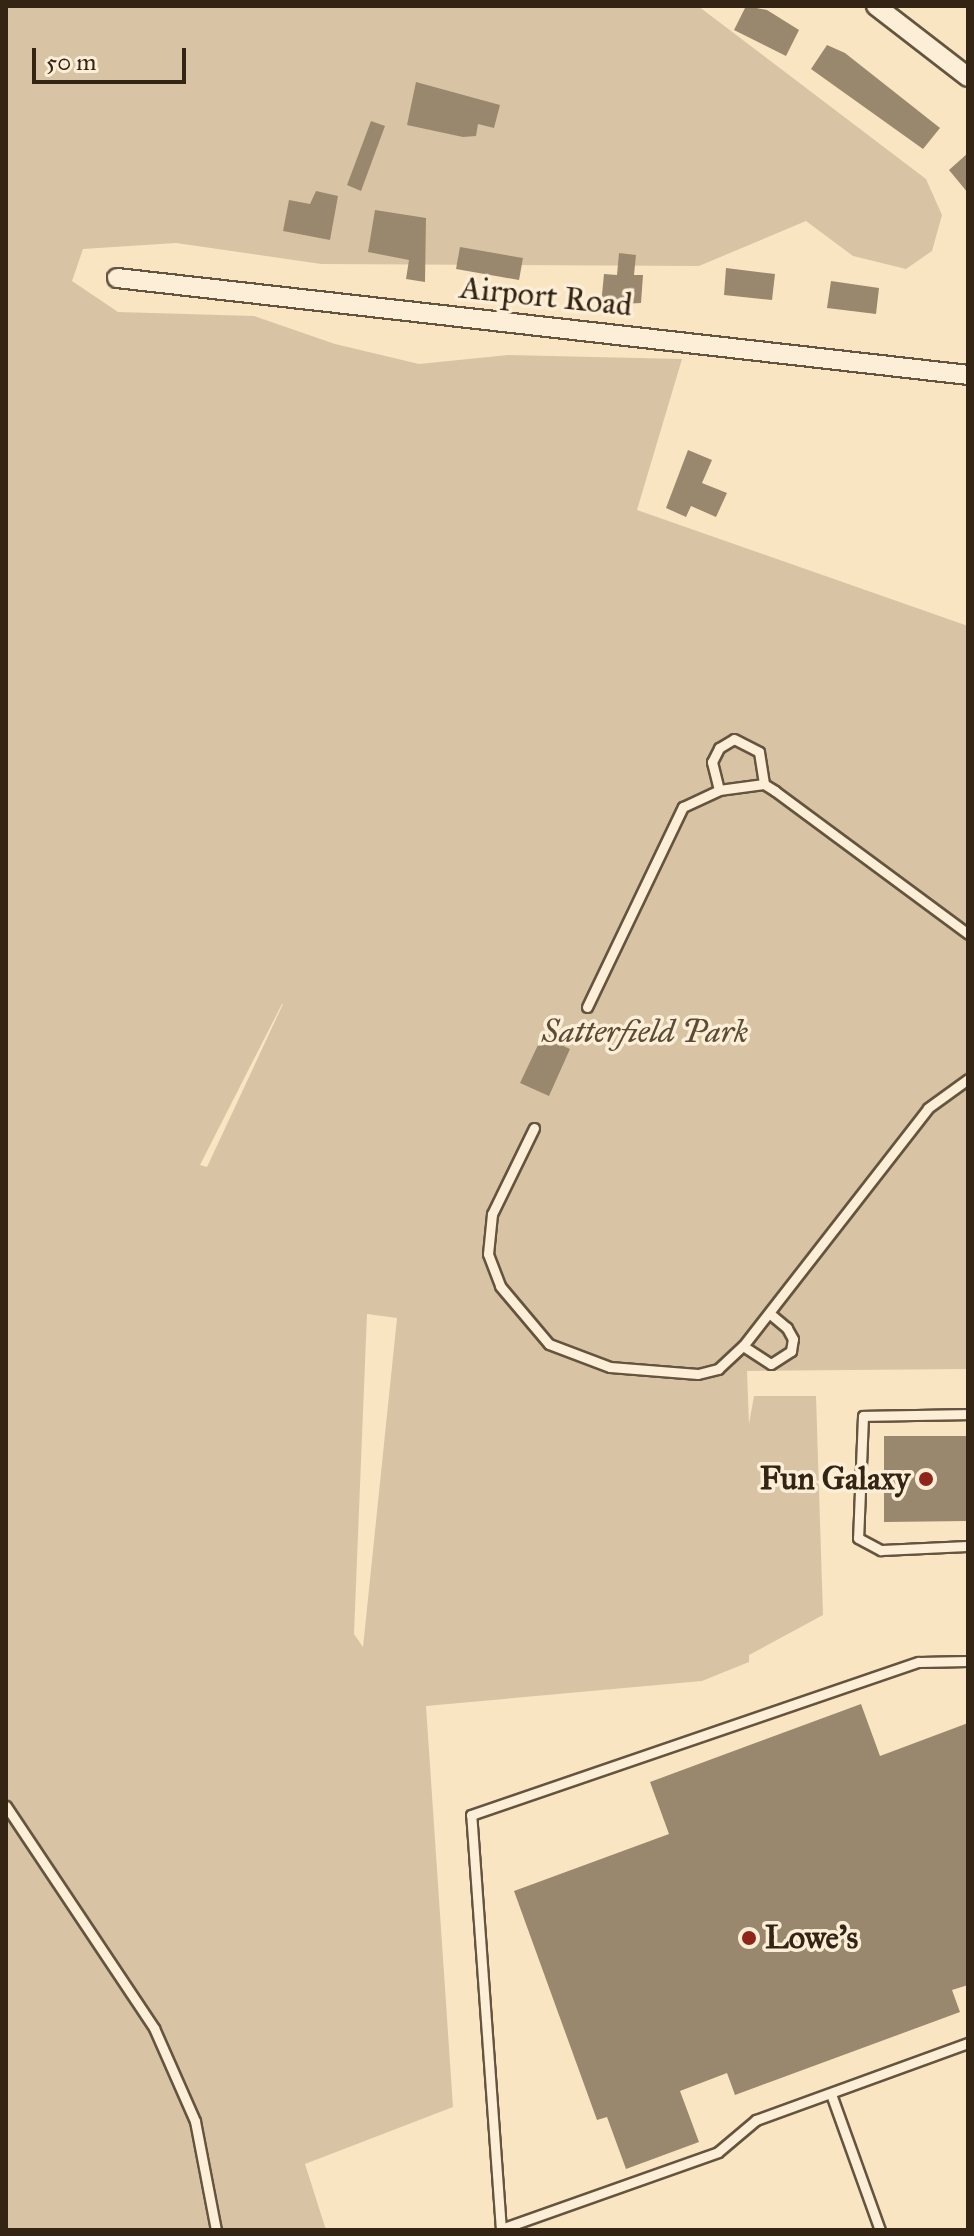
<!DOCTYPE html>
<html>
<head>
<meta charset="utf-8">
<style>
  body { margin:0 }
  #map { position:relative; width:974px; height:2236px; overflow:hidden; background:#fae5c2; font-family:"IM FELL Great Primer",serif }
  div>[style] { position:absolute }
  .green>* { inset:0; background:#d8c4a4 }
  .building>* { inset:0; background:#9a886e }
  .roads { filter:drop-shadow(2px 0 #65543f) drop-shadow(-2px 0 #65543f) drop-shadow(0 2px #65543f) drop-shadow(0 -2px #65543f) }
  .lane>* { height:9px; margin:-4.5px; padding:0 4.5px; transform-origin:4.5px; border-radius:4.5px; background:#fceed7 }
  .street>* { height:18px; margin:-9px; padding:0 9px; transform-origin:9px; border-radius:9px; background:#fceed7 }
  .dots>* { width:22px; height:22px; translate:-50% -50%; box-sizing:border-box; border:4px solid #fceed7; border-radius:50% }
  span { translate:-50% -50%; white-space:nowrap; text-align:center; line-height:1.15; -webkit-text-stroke:7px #fceed7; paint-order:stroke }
  .street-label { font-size:32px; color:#332413 }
  .park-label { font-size:32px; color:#5c4c37; font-style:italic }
  .poi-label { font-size:32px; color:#332413; font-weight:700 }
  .right { translate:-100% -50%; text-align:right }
  .left { translate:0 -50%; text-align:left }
  .frame { position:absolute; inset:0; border:8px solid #332413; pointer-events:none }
  .scale { position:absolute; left:32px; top:48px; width:154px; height:36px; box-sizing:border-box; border:4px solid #332413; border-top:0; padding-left:10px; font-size:24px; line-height:28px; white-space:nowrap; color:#332413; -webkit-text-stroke:6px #fceed7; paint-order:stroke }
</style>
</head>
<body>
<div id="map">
  <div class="green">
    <div style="clip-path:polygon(evenodd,6px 6px,698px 6px,926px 179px,942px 215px,932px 251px,906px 269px,853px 256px,806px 221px,699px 266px,321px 264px,176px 243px,83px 249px,72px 281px,118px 312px,254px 316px,335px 344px,419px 364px,508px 355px,682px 359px,637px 510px,968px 626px,968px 1369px,747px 1371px,749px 1424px,754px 1396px,816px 1396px,823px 1615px,749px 1655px,749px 1662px,702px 1681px,426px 1706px,453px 2107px,305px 2164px,326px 2230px,6px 2230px,6px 6px,283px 1004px,207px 1167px,200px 1165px,282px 1004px,283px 1004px,6px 6px,367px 1314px,397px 1318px,363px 1647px,354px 1634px,367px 1314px)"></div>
  </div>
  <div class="building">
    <div style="clip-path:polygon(746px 6px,767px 10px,799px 30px,786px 56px,734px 30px)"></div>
    <div style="clip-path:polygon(827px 45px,845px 53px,940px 128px,923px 149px,811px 69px)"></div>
    <div style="clip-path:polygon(416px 82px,500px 105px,494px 128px,478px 124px,476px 136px,463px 137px,407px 125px)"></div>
    <div style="clip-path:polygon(371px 121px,385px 126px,361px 191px,347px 185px)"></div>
    <div style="clip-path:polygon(968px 153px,968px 193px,949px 170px)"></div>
    <div style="clip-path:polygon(316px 191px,338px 196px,330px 240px,283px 231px,289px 200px,310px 204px)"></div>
    <div style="clip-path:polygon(375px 210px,426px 218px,425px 282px,406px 279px,409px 260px,368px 252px)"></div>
    <div style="clip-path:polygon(460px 247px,523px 258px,519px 280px,456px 269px)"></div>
    <div style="clip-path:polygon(619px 253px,636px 255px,634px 275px,643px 275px,641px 303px,601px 305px,604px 274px,617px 275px)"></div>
    <div style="clip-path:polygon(726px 268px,775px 274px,772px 300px,724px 295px)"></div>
    <div style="clip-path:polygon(831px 281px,879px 288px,876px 314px,827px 308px)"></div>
    <div style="clip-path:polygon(688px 450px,712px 460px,702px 483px,727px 493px,716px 517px,691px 506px,686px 517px,666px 508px)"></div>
    <div style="clip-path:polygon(547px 1026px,564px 1033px,559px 1044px,570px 1049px,549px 1096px,520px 1083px)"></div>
    <div style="clip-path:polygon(884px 1436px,968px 1436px,968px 1521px,884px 1522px)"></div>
    <div style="clip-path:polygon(861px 1704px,880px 1756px,968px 1723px,968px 1985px,952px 1990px,960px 2012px,735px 2095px,727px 2073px,680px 2091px,699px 2142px,626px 2169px,607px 2117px,597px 2120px,514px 1891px,669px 1834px,650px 1782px)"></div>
  </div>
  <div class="roads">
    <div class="lane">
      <div style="left:719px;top:790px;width:29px;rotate:-104deg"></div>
      <div style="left:712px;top:762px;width:16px;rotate:-63deg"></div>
      <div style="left:719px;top:748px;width:17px;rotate:-31deg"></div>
      <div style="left:734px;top:739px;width:28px;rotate:27deg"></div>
      <div style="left:759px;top:752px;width:32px;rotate:81deg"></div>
      <div style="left:587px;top:1007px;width:222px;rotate:-64.4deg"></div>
      <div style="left:683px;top:807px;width:40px;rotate:-25deg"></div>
      <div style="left:719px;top:790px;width:45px;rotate:-7.6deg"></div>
      <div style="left:764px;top:784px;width:13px;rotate:32deg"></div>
      <div style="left:775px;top:791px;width:240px;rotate:36.5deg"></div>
      <div style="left:534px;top:1128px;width:96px;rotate:116deg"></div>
      <div style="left:492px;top:1214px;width:40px;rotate:95.7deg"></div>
      <div style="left:488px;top:1254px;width:34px;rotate:69deg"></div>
      <div style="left:500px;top:1286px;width:76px;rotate:49.8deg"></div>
      <div style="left:549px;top:1344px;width:65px;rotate:20.7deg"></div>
      <div style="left:610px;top:1367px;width:88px;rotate:4.5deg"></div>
      <div style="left:698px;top:1374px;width:21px;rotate:-14deg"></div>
      <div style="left:718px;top:1369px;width:34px;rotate:-43deg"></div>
      <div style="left:743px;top:1346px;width:301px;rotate:-52.1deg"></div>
      <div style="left:928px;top:1108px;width:49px;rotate:-35.9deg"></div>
      <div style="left:743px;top:1346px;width:33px;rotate:33deg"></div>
      <div style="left:771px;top:1364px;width:24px;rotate:-33deg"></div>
      <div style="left:791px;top:1351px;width:12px;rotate:-81deg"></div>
      <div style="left:793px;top:1339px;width:13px;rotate:-119deg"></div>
      <div style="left:787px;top:1328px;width:23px;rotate:-140deg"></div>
      <div style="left:968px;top:1414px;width:105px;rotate:178.9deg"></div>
      <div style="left:863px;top:1416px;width:122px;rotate:92.3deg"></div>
      <div style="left:858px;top:1538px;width:26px;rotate:28deg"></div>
      <div style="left:881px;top:1550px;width:87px;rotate:-2.6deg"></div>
      <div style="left:6px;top:1806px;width:267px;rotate:56.3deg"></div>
      <div style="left:154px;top:2028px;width:102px;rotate:66.2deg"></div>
      <div style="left:195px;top:2121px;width:111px;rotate:79.1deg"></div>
      <div style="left:831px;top:2094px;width:145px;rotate:70.2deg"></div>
      <div style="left:501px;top:2229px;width:230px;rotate:-19.5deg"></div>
      <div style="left:718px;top:2152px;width:50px;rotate:-40.1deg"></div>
      <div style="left:756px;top:2120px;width:226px;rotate:-20deg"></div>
      <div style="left:501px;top:2230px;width:416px;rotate:-94.1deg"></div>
      <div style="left:471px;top:1815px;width:473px;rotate:-18.9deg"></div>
      <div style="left:919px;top:1662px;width:49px;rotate:-1.2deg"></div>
    </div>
    <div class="street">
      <div style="left:876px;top:6px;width:116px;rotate:37.7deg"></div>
      <div style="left:117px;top:278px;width:857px;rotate:6.5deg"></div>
    </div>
  </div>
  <div class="dots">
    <div style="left:926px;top:1479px;background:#8f2418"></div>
    <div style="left:749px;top:1938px;background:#8f2418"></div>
  </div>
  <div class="street-label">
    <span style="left:546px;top:297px;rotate:6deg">Airport Road</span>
  </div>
  <div class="park-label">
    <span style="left:645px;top:1032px">Satterfield Park</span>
  </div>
  <div class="poi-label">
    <span class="right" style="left:910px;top:1479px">Fun Galaxy</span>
    <span class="left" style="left:765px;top:1938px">Lowe's</span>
  </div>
  <div class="frame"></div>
  <div class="scale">50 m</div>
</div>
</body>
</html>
